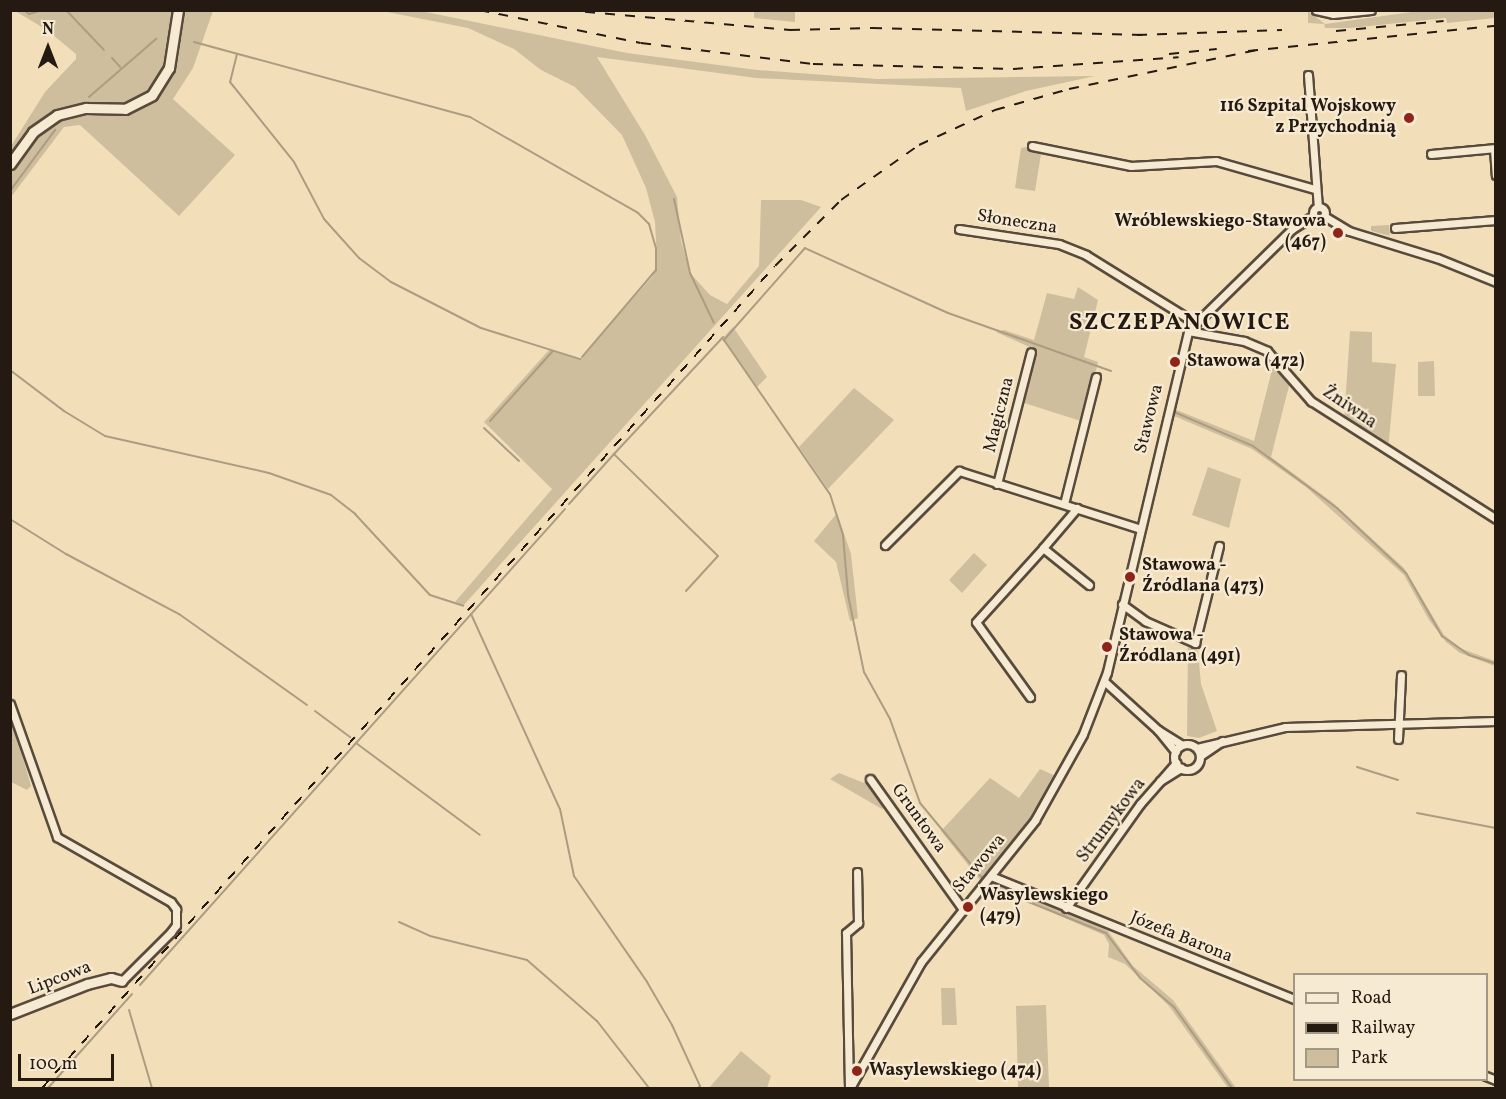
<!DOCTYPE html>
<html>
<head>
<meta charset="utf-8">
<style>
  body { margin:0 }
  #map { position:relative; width:1506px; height:1099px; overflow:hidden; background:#f2dfba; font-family:Vollkorn,serif }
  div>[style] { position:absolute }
  .green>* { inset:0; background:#cfbe9d }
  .stream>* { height:2px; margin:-1px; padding:0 1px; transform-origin:1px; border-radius:1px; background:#ac9c81 }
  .roads { filter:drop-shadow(2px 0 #584b3c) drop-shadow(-2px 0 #584b3c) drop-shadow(0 2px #584b3c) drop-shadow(0 -2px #584b3c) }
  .street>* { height:7px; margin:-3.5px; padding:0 3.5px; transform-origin:3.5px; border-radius:3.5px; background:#f7ead2 }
  .street>.ring { margin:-3.5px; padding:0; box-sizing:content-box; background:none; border:7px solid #f7ead2; border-radius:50% }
  .secondary>* { height:9px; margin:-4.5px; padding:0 4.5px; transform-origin:4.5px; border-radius:4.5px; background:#f7ead2 }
  .rail>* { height:2px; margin-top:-1px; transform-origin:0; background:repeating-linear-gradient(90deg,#251a12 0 10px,transparent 0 20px) }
  .dots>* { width:16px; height:16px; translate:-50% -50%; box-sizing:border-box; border:3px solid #f7ead2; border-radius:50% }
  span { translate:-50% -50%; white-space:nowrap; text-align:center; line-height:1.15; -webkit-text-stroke:4.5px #f7ead2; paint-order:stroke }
  .poi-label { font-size:18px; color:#251a12; font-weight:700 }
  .right { translate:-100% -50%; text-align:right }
  .left { translate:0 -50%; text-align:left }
  .street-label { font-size:18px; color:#251a12 }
  .district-label { font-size:24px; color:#251a12; font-weight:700; letter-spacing:1.5px }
  .frame { position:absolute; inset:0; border:12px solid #251a12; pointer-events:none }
  .legend { position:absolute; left:1293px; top:973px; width:195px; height:108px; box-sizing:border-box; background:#f7ead2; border:2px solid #a39785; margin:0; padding:8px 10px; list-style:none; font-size:18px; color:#251a12 }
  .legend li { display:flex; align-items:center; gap:12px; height:30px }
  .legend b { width:30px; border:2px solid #a39785 }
  .north { position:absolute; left:18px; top:18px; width:60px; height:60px; -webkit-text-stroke:4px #f7ead2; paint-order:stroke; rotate:0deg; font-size:16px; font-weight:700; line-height:24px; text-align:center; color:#251a12 }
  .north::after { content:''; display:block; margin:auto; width:21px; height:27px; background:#251a12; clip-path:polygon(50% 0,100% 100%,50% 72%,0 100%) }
  .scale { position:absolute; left:18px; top:1054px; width:96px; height:27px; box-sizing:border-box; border:3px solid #251a12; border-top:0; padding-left:8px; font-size:18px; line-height:21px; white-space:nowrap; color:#251a12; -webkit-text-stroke:4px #f7ead2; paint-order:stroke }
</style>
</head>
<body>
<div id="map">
  <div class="green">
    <div style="clip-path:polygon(1426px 10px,1495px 11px,1495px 18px,1447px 23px,1446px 18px,1350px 28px,1325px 28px,1324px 24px,1308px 23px,1308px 11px,1325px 24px)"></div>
    <div style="clip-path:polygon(15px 11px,213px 11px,193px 68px,173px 99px,235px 155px,179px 216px,80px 125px,64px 127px,11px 197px,11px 146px,45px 92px,76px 59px,76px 54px,47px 30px)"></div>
    <div style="clip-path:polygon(382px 11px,421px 11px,627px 53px,757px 70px,878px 79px,1095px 76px,1026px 91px,966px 111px,961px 88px,756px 78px,597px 57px,645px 135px,677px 197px,681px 241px,690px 273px,710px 295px,727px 304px,759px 266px,761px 200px,801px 200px,821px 207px,463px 606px,455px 602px,552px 489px,484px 422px,549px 350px,580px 359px,653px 276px,657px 261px,655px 222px,646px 188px,622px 135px,575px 87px,541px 70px,514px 49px,468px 28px)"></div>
    <div style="clip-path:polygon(754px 11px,795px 11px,795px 22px,754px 18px)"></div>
    <div style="clip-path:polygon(1032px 146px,1042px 148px,1035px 191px,1015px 188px,1021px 148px)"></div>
    <div style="clip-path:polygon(1389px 225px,1390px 236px,1371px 231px,1371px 226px)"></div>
    <div style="clip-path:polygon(1078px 287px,1098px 300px,1084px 357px,1098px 362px,1084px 422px,1021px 402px,1034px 349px,996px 332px,1004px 330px,1034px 340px,1047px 293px,1074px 299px)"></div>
    <div style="clip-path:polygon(733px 327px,767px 377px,757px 387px,722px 339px)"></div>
    <div style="clip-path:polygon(1350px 331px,1372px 332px,1372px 362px,1396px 364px,1388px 451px,1344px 421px)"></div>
    <div style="clip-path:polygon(1275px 358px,1291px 378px,1271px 457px,1332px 502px,1404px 568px,1444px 635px,1462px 649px,1495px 661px,1495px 666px,1460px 653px,1446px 642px,1429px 620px,1404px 575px,1306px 487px,1252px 449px,1167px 413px,1169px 407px,1254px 441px)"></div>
    <div style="clip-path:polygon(1434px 361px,1435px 396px,1418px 396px,1418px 362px)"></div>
    <div style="clip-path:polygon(854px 388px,894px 420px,828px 489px,799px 447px)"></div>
    <div style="clip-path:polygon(1208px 467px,1241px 479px,1229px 528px,1192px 515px)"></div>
    <div style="clip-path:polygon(837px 513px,851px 554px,858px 618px,850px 621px,836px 562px,814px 541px)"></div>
    <div style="clip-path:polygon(974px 553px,987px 565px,962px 593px,949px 580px)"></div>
    <div style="clip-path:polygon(1188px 644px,1198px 651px,1201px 684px,1217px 731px,1199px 738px,1187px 736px)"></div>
    <div style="clip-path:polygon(11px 716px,31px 786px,27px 790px,11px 782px)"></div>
    <div style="clip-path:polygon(1040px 769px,1060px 778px,991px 876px,1108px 931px,1133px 966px,1173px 1000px,1236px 1088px,1228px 1088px,1169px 1006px,1125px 964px,1108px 957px,1109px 944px,1104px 935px,1016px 897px,986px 889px,990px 876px,980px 880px,941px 831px,990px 778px,1019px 798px)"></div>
    <div style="clip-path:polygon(839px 773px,864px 783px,871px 780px,889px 805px,882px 809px,830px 779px)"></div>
    <div style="clip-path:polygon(941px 988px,955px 988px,957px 1025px,942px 1025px)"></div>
    <div style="clip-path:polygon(1046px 1005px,1049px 1088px,1018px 1088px,1016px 1006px)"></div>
    <div style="clip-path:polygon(741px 1051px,771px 1076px,767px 1088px,709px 1088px)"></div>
  </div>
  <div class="stream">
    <div style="left:24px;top:10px;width:6px;rotate:39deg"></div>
    <div style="left:29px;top:14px;width:15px;rotate:-16deg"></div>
    <div style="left:66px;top:10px;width:55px;rotate:46.5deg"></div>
    <div style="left:194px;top:42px;width:286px;rotate:15.2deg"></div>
    <div style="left:470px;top:117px;width:193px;rotate:29.7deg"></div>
    <div style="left:638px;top:213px;width:16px;rotate:45deg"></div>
    <div style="left:649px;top:224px;width:25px;rotate:74deg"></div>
    <div style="left:656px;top:248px;width:22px;rotate:90deg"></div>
    <div style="left:656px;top:270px;width:114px;rotate:130.4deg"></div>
    <div style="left:237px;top:54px;width:29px;rotate:104deg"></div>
    <div style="left:230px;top:82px;width:102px;rotate:51.3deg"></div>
    <div style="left:294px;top:162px;width:64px;rotate:62.2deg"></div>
    <div style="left:324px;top:219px;width:52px;rotate:48.1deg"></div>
    <div style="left:359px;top:258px;width:40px;rotate:37deg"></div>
    <div style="left:391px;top:282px;width:101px;rotate:27.1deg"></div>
    <div style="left:481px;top:328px;width:104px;rotate:17.4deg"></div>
    <div style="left:112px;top:58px;width:12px;rotate:48deg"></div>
    <div style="left:89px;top:97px;width:89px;rotate:-40.9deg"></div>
    <div style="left:10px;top:191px;width:76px;rotate:-53.6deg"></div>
    <div style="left:674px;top:199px;width:76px;rotate:77.8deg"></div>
    <div style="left:690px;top:273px;width:55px;rotate:64.4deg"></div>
    <div style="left:10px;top:370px;width:68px;rotate:37.2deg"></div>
    <div style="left:64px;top:411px;width:48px;rotate:31.4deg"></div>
    <div style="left:105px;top:436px;width:168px;rotate:12.7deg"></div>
    <div style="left:269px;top:473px;width:66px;rotate:19.5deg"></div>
    <div style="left:331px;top:495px;width:31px;rotate:38deg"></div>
    <div style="left:355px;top:514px;width:110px;rotate:47.2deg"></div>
    <div style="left:430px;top:595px;width:35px;rotate:18deg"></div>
    <div style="left:1111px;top:371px;width:173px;rotate:-160.4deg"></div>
    <div style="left:948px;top:313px;width:157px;rotate:-155.6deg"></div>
    <div style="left:805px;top:248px;width:123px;rotate:131.4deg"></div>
    <div style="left:724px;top:340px;width:187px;rotate:55.5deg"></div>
    <div style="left:830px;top:494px;width:43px;rotate:72.4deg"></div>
    <div style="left:843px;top:535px;width:60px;rotate:85.2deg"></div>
    <div style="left:848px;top:595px;width:79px;rotate:78.3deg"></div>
    <div style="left:864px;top:672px;width:54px;rotate:61deg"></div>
    <div style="left:890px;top:719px;width:89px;rotate:70.3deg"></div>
    <div style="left:920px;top:803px;width:108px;rotate:50.3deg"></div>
    <div style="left:989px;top:886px;width:126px;rotate:21.9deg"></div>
    <div style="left:1106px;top:933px;width:56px;rotate:52.9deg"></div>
    <div style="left:1140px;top:978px;width:45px;rotate:40.5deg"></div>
    <div style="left:1174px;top:1007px;width:100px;rotate:54.4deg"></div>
    <div style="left:1172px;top:411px;width:88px;rotate:23.4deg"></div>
    <div style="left:1253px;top:446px;width:104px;rotate:36.4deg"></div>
    <div style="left:1337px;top:508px;width:95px;rotate:43.3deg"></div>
    <div style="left:1406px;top:573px;width:73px;rotate:60.3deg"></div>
    <div style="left:1442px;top:636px;width:33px;rotate:35deg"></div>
    <div style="left:1469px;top:655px;width:28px;rotate:18deg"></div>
    <div style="left:490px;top:421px;width:93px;rotate:-48.1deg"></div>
    <div style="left:484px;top:428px;width:48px;rotate:43.3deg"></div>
    <div style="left:569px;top:504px;width:67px;rotate:-48deg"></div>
    <div style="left:10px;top:519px;width:66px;rotate:32deg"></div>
    <div style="left:66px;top:554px;width:128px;rotate:28deg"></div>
    <div style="left:179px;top:614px;width:157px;rotate:35.4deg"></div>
    <div style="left:686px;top:591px;width:47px;rotate:-47.6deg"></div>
    <div style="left:718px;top:556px;width:146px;rotate:-135.6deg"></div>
    <div style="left:614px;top:454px;width:160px;rotate:-47deg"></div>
    <div style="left:471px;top:614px;width:214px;rotate:65.5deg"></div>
    <div style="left:560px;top:809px;width:68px;rotate:78.2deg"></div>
    <div style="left:574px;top:876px;width:129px;rotate:55.4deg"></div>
    <div style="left:647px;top:982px;width:50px;rotate:59.8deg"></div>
    <div style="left:672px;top:1025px;width:67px;rotate:65.3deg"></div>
    <div style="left:700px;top:1086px;width:3px;rotate:135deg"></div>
    <div style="left:315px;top:711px;width:44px;rotate:36.6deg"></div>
    <div style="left:356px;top:743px;width:154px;rotate:36.6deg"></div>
    <div style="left:1357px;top:767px;width:43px;rotate:17.6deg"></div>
    <div style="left:1417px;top:813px;width:80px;rotate:10.8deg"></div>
    <div style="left:399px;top:922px;width:34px;rotate:24deg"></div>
    <div style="left:430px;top:936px;width:100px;rotate:13.9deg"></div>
    <div style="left:527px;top:960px;width:93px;rotate:41.1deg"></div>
    <div style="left:597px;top:1021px;width:85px;rotate:52.2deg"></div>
    <div style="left:140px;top:985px;width:638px;rotate:-48.24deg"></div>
    <div style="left:129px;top:1010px;width:81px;rotate:73.6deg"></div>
    <div style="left:48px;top:1088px;width:126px;rotate:-48.2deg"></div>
  </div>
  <div class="roads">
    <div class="street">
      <div style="left:1316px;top:10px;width:17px;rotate:13deg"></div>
      <div style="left:1333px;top:14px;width:38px;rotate:-6deg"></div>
      <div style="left:1308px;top:75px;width:132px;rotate:85.7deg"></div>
      <div style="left:1032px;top:146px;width:101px;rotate:11.4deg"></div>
      <div style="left:1131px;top:166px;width:85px;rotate:-3.4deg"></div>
      <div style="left:1216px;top:161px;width:103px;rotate:15.8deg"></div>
      <div style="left:1494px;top:149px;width:26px;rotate:86deg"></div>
      <div style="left:1431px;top:154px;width:65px;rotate:-5.3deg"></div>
      <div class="ring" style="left:1313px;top:207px;width:5px;height:5px"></div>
      <div style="left:1324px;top:216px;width:29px;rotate:31deg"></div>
      <div style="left:1349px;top:231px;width:92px;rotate:17.1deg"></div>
      <div style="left:1437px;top:258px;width:64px;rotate:22.1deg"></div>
      <div style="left:1395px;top:228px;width:101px;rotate:-4.5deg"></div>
      <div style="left:959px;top:229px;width:101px;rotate:8.5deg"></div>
      <div style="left:1059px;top:244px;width:29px;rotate:22deg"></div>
      <div style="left:1086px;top:255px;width:127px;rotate:31.8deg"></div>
      <div style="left:1188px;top:331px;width:57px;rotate:10.1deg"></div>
      <div style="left:1244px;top:341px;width:25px;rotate:23deg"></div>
      <div style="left:1267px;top:351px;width:67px;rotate:48.7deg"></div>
      <div style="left:1311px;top:401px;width:219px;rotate:32.5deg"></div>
      <div style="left:997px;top:484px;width:136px;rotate:-75.6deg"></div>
      <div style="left:1064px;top:504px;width:131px;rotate:-75.9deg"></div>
      <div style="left:1077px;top:508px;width:52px;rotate:130.4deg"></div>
      <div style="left:1043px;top:548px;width:59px;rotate:38.8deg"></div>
      <div style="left:885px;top:545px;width:105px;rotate:-45deg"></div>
      <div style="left:959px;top:471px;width:188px;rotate:17.7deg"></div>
      <div style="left:1122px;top:604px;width:29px;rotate:36deg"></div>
      <div style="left:1145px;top:621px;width:55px;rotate:23.7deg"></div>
      <div style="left:1195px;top:643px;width:100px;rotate:-76.1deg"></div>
      <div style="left:1104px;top:681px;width:73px;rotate:42.2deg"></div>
      <div style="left:1158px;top:730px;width:28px;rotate:32deg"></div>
      <div style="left:1030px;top:697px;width:92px;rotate:-125.8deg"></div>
      <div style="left:976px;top:622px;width:100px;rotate:-47.8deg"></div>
      <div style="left:10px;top:704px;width:141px;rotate:70.5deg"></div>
      <div style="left:57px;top:837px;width:131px;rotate:29.7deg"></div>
      <div style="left:171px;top:902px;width:9px;rotate:54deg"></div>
      <div style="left:176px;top:909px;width:16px;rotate:90deg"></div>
      <div style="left:176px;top:925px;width:9px;rotate:126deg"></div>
      <div style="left:171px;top:932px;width:69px;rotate:135deg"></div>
      <div style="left:1158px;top:730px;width:28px;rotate:51deg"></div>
      <div style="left:1398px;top:739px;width:64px;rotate:-87.3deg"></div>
      <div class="ring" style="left:1174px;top:744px;width:19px;height:19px"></div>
      <div style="left:1197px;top:748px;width:90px;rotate:-13.4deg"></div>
      <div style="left:1285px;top:727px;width:211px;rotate:-1.6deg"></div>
      <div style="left:1200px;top:756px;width:27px;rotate:-34deg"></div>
      <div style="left:870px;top:779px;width:158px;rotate:54.5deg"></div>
      <div style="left:1160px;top:781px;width:25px;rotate:-32deg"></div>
      <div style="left:991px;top:876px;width:327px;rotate:22.1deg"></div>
      <div style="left:1066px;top:908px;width:128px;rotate:-54.6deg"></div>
      <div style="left:1140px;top:804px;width:55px;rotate:-48.7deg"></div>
      <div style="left:1486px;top:1076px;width:11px;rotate:22deg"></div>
      <div style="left:849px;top:1088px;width:155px;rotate:-91.1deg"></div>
      <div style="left:846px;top:933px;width:16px;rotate:-40deg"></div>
      <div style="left:858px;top:923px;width:51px;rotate:-91.1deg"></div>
      <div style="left:850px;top:1088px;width:145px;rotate:-60.6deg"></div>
      <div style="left:921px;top:962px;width:182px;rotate:-51.2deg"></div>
      <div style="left:1035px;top:820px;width:98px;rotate:-60.8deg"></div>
      <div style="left:1083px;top:734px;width:66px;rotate:-68.8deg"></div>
      <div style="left:1107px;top:672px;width:350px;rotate:-76.6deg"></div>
      <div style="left:1188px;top:331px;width:146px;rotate:-44.4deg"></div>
      <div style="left:1292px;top:229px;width:25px;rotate:-32deg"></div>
    </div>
    <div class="secondary">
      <div style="left:10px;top:164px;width:39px;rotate:-54deg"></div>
      <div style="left:33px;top:132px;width:29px;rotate:-35deg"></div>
      <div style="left:57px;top:115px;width:30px;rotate:-14deg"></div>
      <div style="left:86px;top:108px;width:39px;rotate:1deg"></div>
      <div style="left:125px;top:109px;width:30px;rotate:-27deg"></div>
      <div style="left:152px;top:95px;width:32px;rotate:-58deg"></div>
      <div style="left:169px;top:68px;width:59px;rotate:-81.2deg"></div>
      <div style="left:10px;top:1014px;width:83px;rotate:-21.3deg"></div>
      <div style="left:87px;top:984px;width:25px;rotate:-14deg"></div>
      <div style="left:111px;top:978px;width:11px;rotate:15deg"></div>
    </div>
  </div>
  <div class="rail">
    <div style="left:479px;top:10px;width:165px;rotate:11.5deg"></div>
    <div style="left:641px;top:43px;width:173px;rotate:7deg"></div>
    <div style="left:813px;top:64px;width:200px;rotate:1.4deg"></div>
    <div style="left:1013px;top:69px;width:166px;rotate:-4.1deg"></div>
    <div style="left:565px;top:10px;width:226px;rotate:5.1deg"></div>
    <div style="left:790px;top:30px;width:82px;rotate:-1.4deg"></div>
    <div style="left:872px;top:28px;width:272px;rotate:1.5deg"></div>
    <div style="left:1336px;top:31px;width:108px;rotate:-5.3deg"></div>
    <div style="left:1137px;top:35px;width:145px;rotate:-2deg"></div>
    <div style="left:1248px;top:51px;width:249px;rotate:-5.8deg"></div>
    <div style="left:1169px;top:54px;width:48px;rotate:-5.9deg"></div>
    <div style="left:42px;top:1088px;width:1101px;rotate:-48.28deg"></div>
    <div style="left:775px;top:266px;width:93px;rotate:-45deg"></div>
    <div style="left:841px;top:200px;width:95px;rotate:-35.2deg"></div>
    <div style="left:919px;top:145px;width:84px;rotate:-24.7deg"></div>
    <div style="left:995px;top:110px;width:77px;rotate:-15.8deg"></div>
    <div style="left:1069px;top:89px;width:192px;rotate:-11.7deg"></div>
  </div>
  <div class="dots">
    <div style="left:1409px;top:118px;background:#8f2418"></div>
    <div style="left:1338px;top:233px;background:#8f2418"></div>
    <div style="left:1175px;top:362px;background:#8f2418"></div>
    <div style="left:1130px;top:577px;background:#8f2418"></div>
    <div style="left:1107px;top:647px;background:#8f2418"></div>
    <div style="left:968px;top:907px;background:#8f2418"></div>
    <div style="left:857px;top:1071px;background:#8f2418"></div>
  </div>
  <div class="poi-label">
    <span class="right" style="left:1396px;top:118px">116 Szpital Wojskowy<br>z Przychodnią</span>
    <span class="right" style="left:1326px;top:233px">Wróblewskiego-Stawowa<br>(467)</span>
    <span class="left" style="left:1187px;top:362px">Stawowa (472)</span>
    <span class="left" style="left:1142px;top:577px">Stawowa -<br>Źródlana (473)</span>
    <span class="left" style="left:1119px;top:647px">Stawowa -<br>Źródlana (491)</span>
    <span class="left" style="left:980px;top:907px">Wasylewskiego<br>(479)</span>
    <span class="left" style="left:869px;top:1071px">Wasylewskiego (474)</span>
  </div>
  <div class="street-label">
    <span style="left:1017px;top:223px;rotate:9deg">Słoneczna</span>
    <span style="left:1349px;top:408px;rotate:34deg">Żniwna</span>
    <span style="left:1000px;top:415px;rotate:-76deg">Magiczna</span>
    <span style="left:1150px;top:419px;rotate:-76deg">Stawowa</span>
    <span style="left:918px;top:819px;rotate:54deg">Gruntowa</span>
    <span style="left:1112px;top:821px;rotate:-53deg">Strumykowa</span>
    <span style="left:980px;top:864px;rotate:-50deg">Stawowa</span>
    <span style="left:1181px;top:938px;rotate:22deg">Józefa Barona</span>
    <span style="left:60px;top:979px;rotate:-21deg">Lipcowa</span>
  </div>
  <div class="district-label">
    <span style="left:1180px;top:324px">SZCZEPANOWICE</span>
  </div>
  <div class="frame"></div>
  <ul class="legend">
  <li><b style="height:8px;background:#f7ead2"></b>Road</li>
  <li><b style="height:8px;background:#251a12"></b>Railway</li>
  <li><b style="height:16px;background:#cfbe9d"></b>Park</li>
  </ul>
  <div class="north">N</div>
  <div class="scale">100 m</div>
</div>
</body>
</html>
